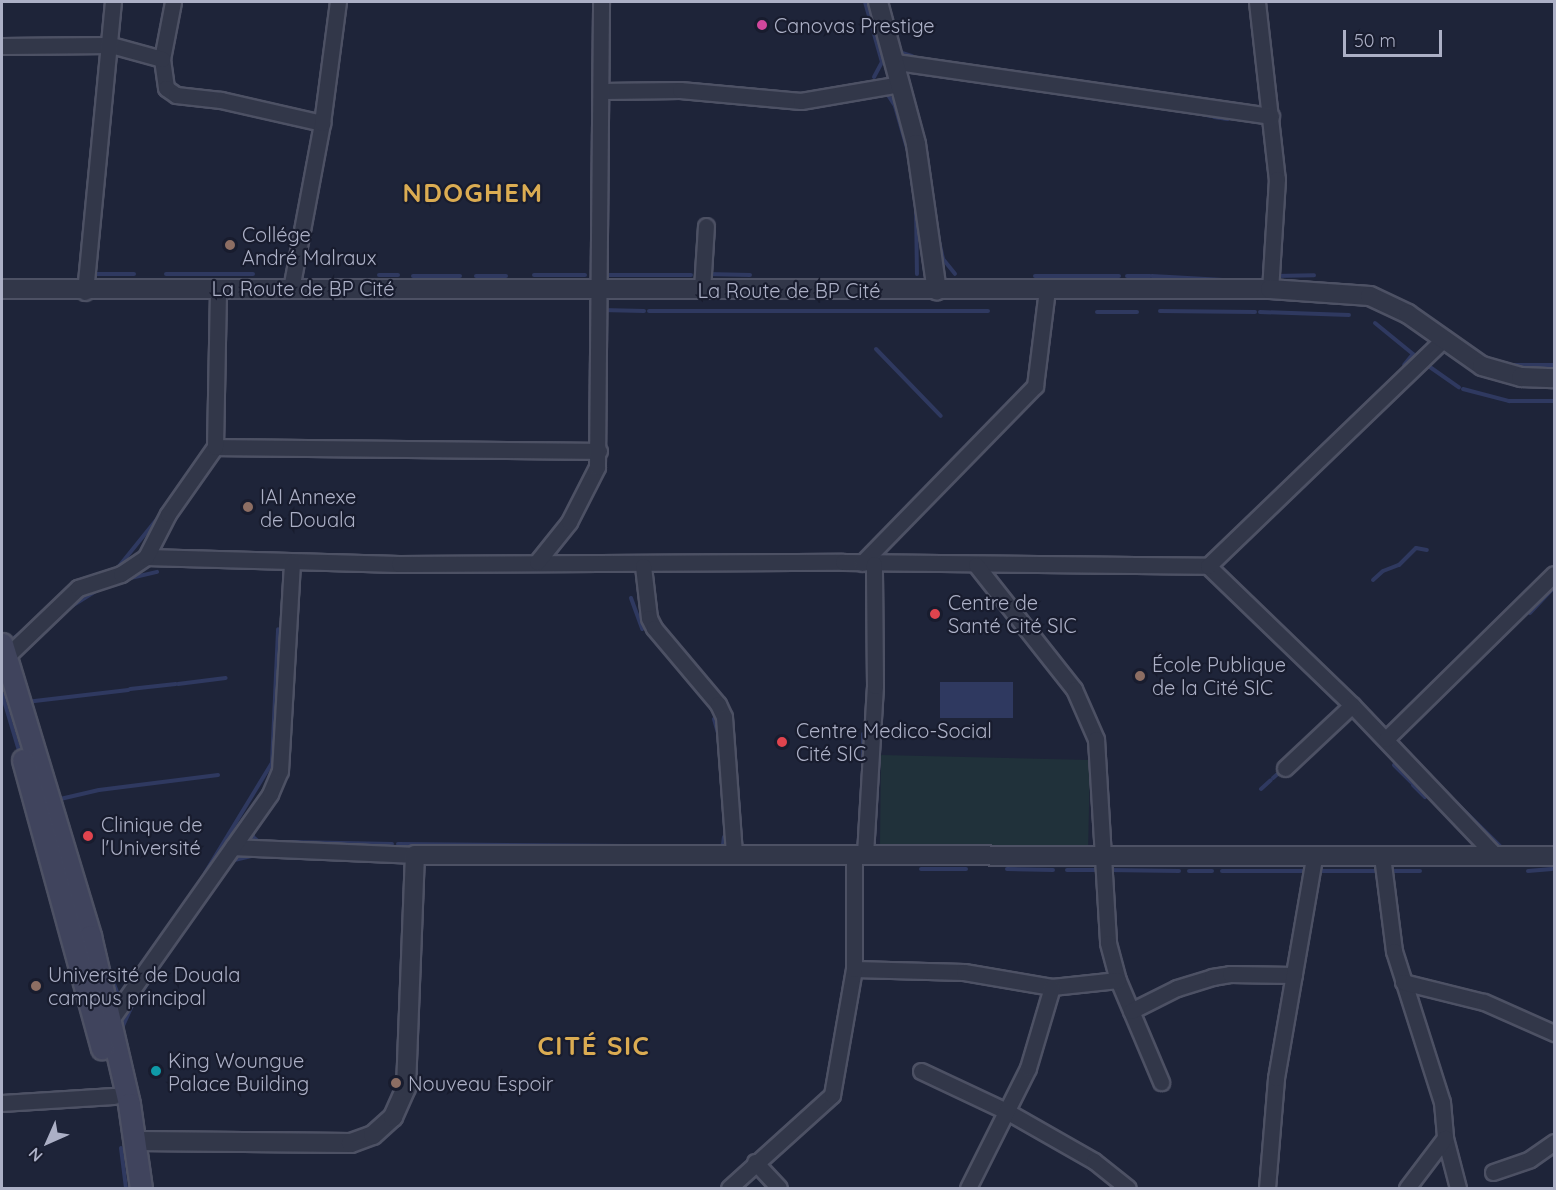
<!DOCTYPE html>
<html>
<head>
<meta charset="utf-8">
<style>
  body { margin:0 }
  #map { position:relative; width:1556px; height:1190px; overflow:hidden; background:#1e2439; font-family:Quicksand,sans-serif }
  div>[style] { position:absolute }
  .green>* { inset:0; background:#20313a }
  .water>* { inset:0; background:#2f3960 }
  .stream>* { height:4px; margin:-2px; padding:0 2px; transform-origin:2px; border-radius:2px; background:#2f3960 }
  .roads { filter:drop-shadow(2px 0 #4d5164) drop-shadow(-2px 0 #4d5164) drop-shadow(0 2px #4d5164) drop-shadow(0 -2px #4d5164) }
  .minor>* { height:15px; margin:-7.5px; padding:0 7.5px; transform-origin:7.5px; border-radius:7.5px; background:#323749 }
  .tertiary>* { height:18px; margin:-9px; padding:0 9px; transform-origin:9px; border-radius:9px; background:#323749 }
  .secondary>* { height:21px; margin:-10.5px; padding:0 10.5px; transform-origin:10.5px; border-radius:10.5px; background:#40445d }
  .dots>* { width:16px; height:16px; translate:-50% -50%; box-sizing:border-box; border:3px solid #181c2e; border-radius:50% }
  span { translate:-50% -50%; white-space:nowrap; text-align:center; line-height:1.15; -webkit-text-stroke:4.5px #181c2e; paint-order:stroke }
  .poi-label { font-size:20px; color:#acb0c6 }
  .left { translate:0 -50%; text-align:left }
  .street-label { font-size:20px; color:#acb0c6 }
  .district-label { font-size:26px; color:#dbac52; font-weight:700; letter-spacing:1.5px }
  .frame { position:absolute; inset:0; border:3px solid #acb0c6; pointer-events:none }
  .north { position:absolute; left:18px; top:1112px; width:60px; height:60px; -webkit-text-stroke:4px #181c2e; paint-order:stroke; rotate:225deg; font-size:16px; font-weight:700; line-height:24px; text-align:center; color:#acb0c6 }
  .north::after { content:''; display:block; margin:auto; width:21px; height:27px; background:#acb0c6; clip-path:polygon(50% 0,100% 100%,50% 72%,0 100%) }
  .scale { position:absolute; left:1343px; top:30px; width:99px; height:27px; box-sizing:border-box; border:3px solid #acb0c6; border-top:0; padding-left:8px; font-size:18px; line-height:21px; white-space:nowrap; color:#acb0c6; -webkit-text-stroke:4px #181c2e; paint-order:stroke }
</style>
</head>
<body>
<div id="map">
  <div class="green">
    <div style="clip-path:polygon(881px 755px,1090px 760px,1088px 852px,880px 846px)"></div>
  </div>
  <div class="water">
    <div style="clip-path:polygon(940px 682px,1013px 682px,1013px 718px,940px 718px)"></div>
  </div>
  <div class="stream">
    <div style="left:865px;top:2px;width:62px;rotate:74.2deg"></div>
    <div style="left:882px;top:62px;width:17px;rotate:118deg"></div>
    <div style="left:899px;top:52px;width:14px;rotate:17deg"></div>
    <div style="left:886px;top:92px;width:17px;rotate:57deg"></div>
    <div style="left:895px;top:106px;width:51px;rotate:74.1deg"></div>
    <div style="left:1193px;top:112px;width:17px;rotate:13deg"></div>
    <div style="left:1214px;top:117px;width:14px;rotate:8deg"></div>
    <div style="left:916px;top:206px;width:68px;rotate:89.2deg"></div>
    <div style="left:938px;top:237px;width:23px;rotate:77deg"></div>
    <div style="left:943px;top:259px;width:19px;rotate:51deg"></div>
    <div style="left:711px;top:271px;width:45px;rotate:-86.2deg"></div>
    <div style="left:90px;top:274px;width:44px"></div>
    <div style="left:166px;top:274px;width:87px"></div>
    <div style="left:707px;top:274px;width:43px;rotate:1.3deg"></div>
    <div style="left:379px;top:275px;width:19px"></div>
    <div style="left:534px;top:275px;width:51px"></div>
    <div style="left:602px;top:275px;width:89px"></div>
    <div style="left:413px;top:276px;width:47px"></div>
    <div style="left:476px;top:276px;width:30px"></div>
    <div style="left:1035px;top:276px;width:84px"></div>
    <div style="left:1127px;top:276px;width:23px"></div>
    <div style="left:1152px;top:276px;width:89px;rotate:3.2deg"></div>
    <div style="left:1275px;top:276px;width:39px;rotate:-1deg"></div>
    <div style="left:602px;top:310px;width:42px;rotate:1.4deg"></div>
    <div style="left:649px;top:311px;width:339px"></div>
    <div style="left:1160px;top:311px;width:95px;rotate:0.6deg"></div>
    <div style="left:1097px;top:312px;width:40px"></div>
    <div style="left:1260px;top:312px;width:89px;rotate:1.9deg"></div>
    <div style="left:1375px;top:323px;width:49px;rotate:39.2deg"></div>
    <div style="left:1413px;top:354px;width:14px;rotate:129deg"></div>
    <div style="left:876px;top:349px;width:93px;rotate:45.9deg"></div>
    <div style="left:1509px;top:365px;width:45px"></div>
    <div style="left:1416px;top:377px;width:16px;rotate:-47deg"></div>
    <div style="left:1427px;top:365px;width:39px;rotate:35deg"></div>
    <div style="left:1463px;top:389px;width:48px;rotate:14.6deg"></div>
    <div style="left:1509px;top:401px;width:45px"></div>
    <div style="left:116px;top:570px;width:67px;rotate:-51.1deg"></div>
    <div style="left:80px;top:580px;width:19px;rotate:-16deg"></div>
    <div style="left:122px;top:580px;width:36px;rotate:-13deg"></div>
    <div style="left:1373px;top:580px;width:13px;rotate:-42deg"></div>
    <div style="left:1383px;top:571px;width:17px;rotate:-21deg"></div>
    <div style="left:1399px;top:565px;width:24px;rotate:-45deg"></div>
    <div style="left:1416px;top:548px;width:11px;rotate:10deg"></div>
    <div style="left:631px;top:598px;width:33px;rotate:70deg"></div>
    <div style="left:67px;top:609px;width:40px;rotate:-32deg"></div>
    <div style="left:1530px;top:613px;width:35px;rotate:-47deg"></div>
    <div style="left:8px;top:643px;width:19px;rotate:-39deg"></div>
    <div style="left:178px;top:684px;width:48px;rotate:-7.1deg"></div>
    <div style="left:130px;top:689px;width:46px;rotate:-6.2deg"></div>
    <div style="left:2px;top:694px;width:63px;rotate:73.3deg"></div>
    <div style="left:26px;top:702px;width:103px;rotate:-6.7deg"></div>
    <div style="left:714px;top:719px;width:15px;rotate:74deg"></div>
    <div style="left:1394px;top:765px;width:25px;rotate:45deg"></div>
    <div style="left:863px;top:770px;width:36px;rotate:-90deg"></div>
    <div style="left:1273px;top:778px;width:11px;rotate:-41deg"></div>
    <div style="left:1413px;top:785px;width:17px;rotate:45deg"></div>
    <div style="left:1261px;top:789px;width:13px;rotate:-42deg"></div>
    <div style="left:1442px;top:789px;width:84px;rotate:44.5deg"></div>
    <div style="left:56px;top:800px;width:44px;rotate:-13.1deg"></div>
    <div style="left:99px;top:790px;width:120px;rotate:-7.2deg"></div>
    <div style="left:253px;top:829px;width:8px;rotate:90deg"></div>
    <div style="left:253px;top:837px;width:8px;rotate:40deg"></div>
    <div style="left:291px;top:842px;width:101px;rotate:1.1deg"></div>
    <div style="left:398px;top:844px;width:231px;rotate:0.5deg"></div>
    <div style="left:717px;top:848px;width:7px;rotate:-27deg"></div>
    <div style="left:723px;top:845px;width:8px;rotate:-83deg"></div>
    <div style="left:230px;top:861px;width:23px;rotate:-13deg"></div>
    <div style="left:921px;top:869px;width:45px"></div>
    <div style="left:1007px;top:869px;width:46px;rotate:1.2deg"></div>
    <div style="left:1067px;top:870px;width:33px"></div>
    <div style="left:1107px;top:870px;width:72px;rotate:0.8deg"></div>
    <div style="left:1189px;top:871px;width:23px"></div>
    <div style="left:1222px;top:871px;width:85px"></div>
    <div style="left:1315px;top:871px;width:64px"></div>
    <div style="left:1391px;top:871px;width:29px"></div>
    <div style="left:1528px;top:871px;width:24px;rotate:-5deg"></div>
    <div style="left:205px;top:873px;width:129px;rotate:-58.7deg"></div>
    <div style="left:272px;top:763px;width:134px;rotate:-87.4deg"></div>
    <div style="left:109px;top:971px;width:28px;rotate:69deg"></div>
    <div style="left:122px;top:1028px;width:24px;rotate:-66deg"></div>
    <div style="left:132px;top:1006px;width:110px;rotate:-55.7deg"></div>
    <div style="left:121px;top:1148px;width:40px;rotate:82.9deg"></div>
  </div>
  <div class="roads">
    <div class="minor">
      <div style="left:173px;top:2px;width:58px;rotate:100.9deg"></div>
      <div style="left:162px;top:59px;width:29px;rotate:82deg"></div>
      <div style="left:166px;top:88px;width:12px;rotate:35deg"></div>
      <div style="left:176px;top:95px;width:45px;rotate:6.3deg"></div>
      <div style="left:221px;top:100px;width:104px;rotate:12.8deg"></div>
      <div style="left:1257px;top:2px;width:178px;rotate:83.6deg"></div>
      <div style="left:1277px;top:179px;width:110px;rotate:93.6deg"></div>
      <div style="left:2px;top:46px;width:109px;rotate:-0.5deg"></div>
      <div style="left:111px;top:45px;width:53px;rotate:15.4deg"></div>
      <div style="left:896px;top:62px;width:379px;rotate:8.2deg"></div>
      <div style="left:602px;top:91px;width:78px;rotate:-0.7deg"></div>
      <div style="left:680px;top:90px;width:121px;rotate:5.2deg"></div>
      <div style="left:801px;top:101px;width:100px;rotate:-9.7deg"></div>
      <div style="left:291px;top:289px;width:169px;rotate:-79.4deg"></div>
      <div style="left:322px;top:123px;width:122px;rotate:-82.5deg"></div>
      <div style="left:702px;top:289px;width:63px;rotate:-86.4deg"></div>
      <div style="left:85px;top:292px;width:291px;rotate:-84.5deg"></div>
      <div style="left:215px;top:447px;width:384px;rotate:0.6deg"></div>
      <div style="left:146px;top:557px;width:253px;rotate:1.6deg"></div>
      <div style="left:399px;top:564px;width:444px;rotate:-0.3deg"></div>
      <div style="left:843px;top:562px;width:365px;rotate:0.6deg"></div>
      <div style="left:1208px;top:566px;width:200px;rotate:44deg"></div>
      <div style="left:1352px;top:705px;width:207px;rotate:46.4deg"></div>
      <div style="left:537px;top:562px;width:51px;rotate:-51.3deg"></div>
      <div style="left:569px;top:522px;width:62px;rotate:-63deg"></div>
      <div style="left:597px;top:467px;width:465px;rotate:-89.5deg"></div>
      <div style="left:862px;top:563px;width:248px;rotate:-45.7deg"></div>
      <div style="left:1035px;top:386px;width:97px;rotate:-82.9deg"></div>
      <div style="left:976px;top:565px;width:158px;rotate:51.7deg"></div>
      <div style="left:1074px;top:689px;width:55px;rotate:66.3deg"></div>
      <div style="left:1096px;top:739px;width:204px;rotate:86.6deg"></div>
      <div style="left:1108px;top:943px;width:38px;rotate:75deg"></div>
      <div style="left:1118px;top:980px;width:111px;rotate:67.1deg"></div>
      <div style="left:643px;top:566px;width:52px;rotate:83.4deg"></div>
      <div style="left:649px;top:618px;width:11px;rotate:63deg"></div>
      <div style="left:654px;top:628px;width:99px;rotate:49.9deg"></div>
      <div style="left:718px;top:704px;width:14px;rotate:65deg"></div>
      <div style="left:724px;top:717px;width:136px;rotate:85.8deg"></div>
      <div style="left:1208px;top:566px;width:325px;rotate:-43.9deg"></div>
      <div style="left:6px;top:657px;width:100px;rotate:-43.8deg"></div>
      <div style="left:78px;top:588px;width:45px;rotate:-18deg"></div>
      <div style="left:121px;top:574px;width:30px;rotate:-34deg"></div>
      <div style="left:146px;top:557px;width:48px;rotate:-62.9deg"></div>
      <div style="left:168px;top:514px;width:82px;rotate:-55deg"></div>
      <div style="left:215px;top:447px;width:158px;rotate:-88.9deg"></div>
      <div style="left:1386px;top:739px;width:235px;rotate:-44.5deg"></div>
      <div style="left:1285px;top:768px;width:92px;rotate:-43.2deg"></div>
      <div style="left:233px;top:847px;width:182px;rotate:2.5deg"></div>
      <div style="left:865px;top:854px;width:168px;rotate:-86.6deg"></div>
      <div style="left:875px;top:686px;width:122px;rotate:-90.5deg"></div>
      <div style="left:1382px;top:856px;width:96px;rotate:82.8deg"></div>
      <div style="left:1394px;top:951px;width:158px;rotate:72.4deg"></div>
      <div style="left:1442px;top:1102px;width:36px;rotate:85deg"></div>
      <div style="left:1445px;top:1138px;width:52px;rotate:75.4deg"></div>
      <div style="left:854px;top:969px;width:110px;rotate:1.6deg"></div>
      <div style="left:964px;top:972px;width:89px;rotate:9.7deg"></div>
      <div style="left:1052px;top:987px;width:66px;rotate:-6.1deg"></div>
      <div style="left:1403px;top:982px;width:83px;rotate:13.9deg"></div>
      <div style="left:1484px;top:1002px;width:77px;rotate:23.9deg"></div>
      <div style="left:1131px;top:1011px;width:51px;rotate:-26.6deg"></div>
      <div style="left:1177px;top:988px;width:37px;rotate:-17deg"></div>
      <div style="left:1212px;top:977px;width:18px;rotate:-9deg"></div>
      <div style="left:1230px;top:974px;width:64px;rotate:0.9deg"></div>
      <div style="left:110px;top:1021px;width:278px;rotate:-54.8deg"></div>
      <div style="left:270px;top:794px;width:25px;rotate:-67deg"></div>
      <div style="left:280px;top:771px;width:209px;rotate:-86.7deg"></div>
      <div style="left:921px;top:1071px;width:96px;rotate:25.2deg"></div>
      <div style="left:1008px;top:1112px;width:99px;rotate:29.7deg"></div>
      <div style="left:1094px;top:1161px;width:43px;rotate:38.5deg"></div>
      <div style="left:2px;top:1103px;width:112px;rotate:-3.6deg"></div>
      <div style="left:755px;top:1162px;width:35px;rotate:47deg"></div>
      <div style="left:1493px;top:1172px;width:39px;rotate:-19deg"></div>
      <div style="left:1530px;top:1159px;width:29px;rotate:-35deg"></div>
      <div style="left:729px;top:1188px;width:139px;rotate:-42.1deg"></div>
      <div style="left:832px;top:1095px;width:128px;rotate:-80.1deg"></div>
      <div style="left:854px;top:969px;width:115px;rotate:-90deg"></div>
      <div style="left:968px;top:1188px;width:134px;rotate:-63.4deg"></div>
      <div style="left:1028px;top:1068px;width:84px;rotate:-73.5deg"></div>
      <div style="left:1267px;top:1188px;width:110px;rotate:-85.3deg"></div>
      <div style="left:1276px;top:1078px;width:224px;rotate:-80.2deg"></div>
      <div style="left:1407px;top:1188px;width:63px;rotate:-52.8deg"></div>
    </div>
    <div class="tertiary">
      <div style="left:878px;top:2px;width:147px;rotate:75deg"></div>
      <div style="left:916px;top:144px;width:148px;rotate:81.9deg"></div>
      <div style="left:2px;top:289px;width:1268px"></div>
      <div style="left:1270px;top:289px;width:100px;rotate:4deg"></div>
      <div style="left:1370px;top:296px;width:42px;rotate:25.3deg"></div>
      <div style="left:1408px;top:314px;width:90px;rotate:35.1deg"></div>
      <div style="left:1482px;top:366px;width:41px;rotate:15.8deg"></div>
      <div style="left:1521px;top:377px;width:33px;rotate:2deg"></div>
      <div style="left:136px;top:1141px;width:215px;rotate:0.5deg"></div>
      <div style="left:351px;top:1143px;width:23px;rotate:-20deg"></div>
      <div style="left:373px;top:1135px;width:27px;rotate:-42deg"></div>
      <div style="left:393px;top:1117px;width:32px;rotate:-66deg"></div>
      <div style="left:406px;top:1088px;width:233px;rotate:-87.8deg"></div>
      <div style="left:415px;top:855px;width:1139px;rotate:0.05deg"></div>
    </div>
    <div class="secondary">
      <div style="left:2px;top:644px;width:305px;rotate:73.2deg"></div>
      <div style="left:90px;top:936px;width:172px;rotate:76.9deg"></div>
      <div style="left:129px;top:1104px;width:85px;rotate:81.9deg"></div>
      <div style="left:23px;top:760px;width:299px;rotate:74.7deg"></div>
    </div>
  </div>
  <div class="dots">
    <div style="left:762px;top:25px;background:#d1479c"></div>
    <div style="left:230px;top:245px;background:#8d6e63"></div>
    <div style="left:248px;top:507px;background:#8d6e63"></div>
    <div style="left:935px;top:614px;background:#e0444e"></div>
    <div style="left:1140px;top:676px;background:#8d6e63"></div>
    <div style="left:782px;top:742px;background:#e0444e"></div>
    <div style="left:88px;top:836px;background:#e0444e"></div>
    <div style="left:36px;top:986px;background:#8d6e63"></div>
    <div style="left:156px;top:1071px;background:#0f9aa8"></div>
    <div style="left:396px;top:1083px;background:#8d6e63"></div>
  </div>
  <div class="poi-label">
    <span class="left" style="left:774px;top:25px">Canovas Prestige</span>
    <span class="left" style="left:242px;top:246px">Collége<br>André Malraux</span>
    <span class="left" style="left:260px;top:508px">IAI Annexe<br>de Douala</span>
    <span class="left" style="left:948px;top:614px">Centre de<br>Santé Cité SIC</span>
    <span class="left" style="left:1152px;top:676px">École Publique<br>de la Cité SIC</span>
    <span class="left" style="left:796px;top:742px">Centre Medico-Social<br>Cité SIC</span>
    <span class="left" style="left:101px;top:836px">Clinique de<br>l'Université</span>
    <span class="left" style="left:48px;top:986px">Université de Douala<br>campus principal</span>
    <span class="left" style="left:168px;top:1072px">King Woungue<br>Palace Building</span>
    <span class="left" style="left:408px;top:1083px">Nouveau Espoir</span>
  </div>
  <div class="street-label">
    <span style="left:303px;top:288px">La Route de BP Cité</span>
    <span style="left:789px;top:290px">La Route de BP Cité</span>
  </div>
  <div class="district-label">
    <span style="left:473px;top:193px">NDOGHEM</span>
    <span style="left:594px;top:1046px">CITÉ SIC</span>
  </div>
  <div class="frame"></div>
  <div class="north">N</div>
  <div class="scale">50 m</div>
</div>
</body>
</html>
